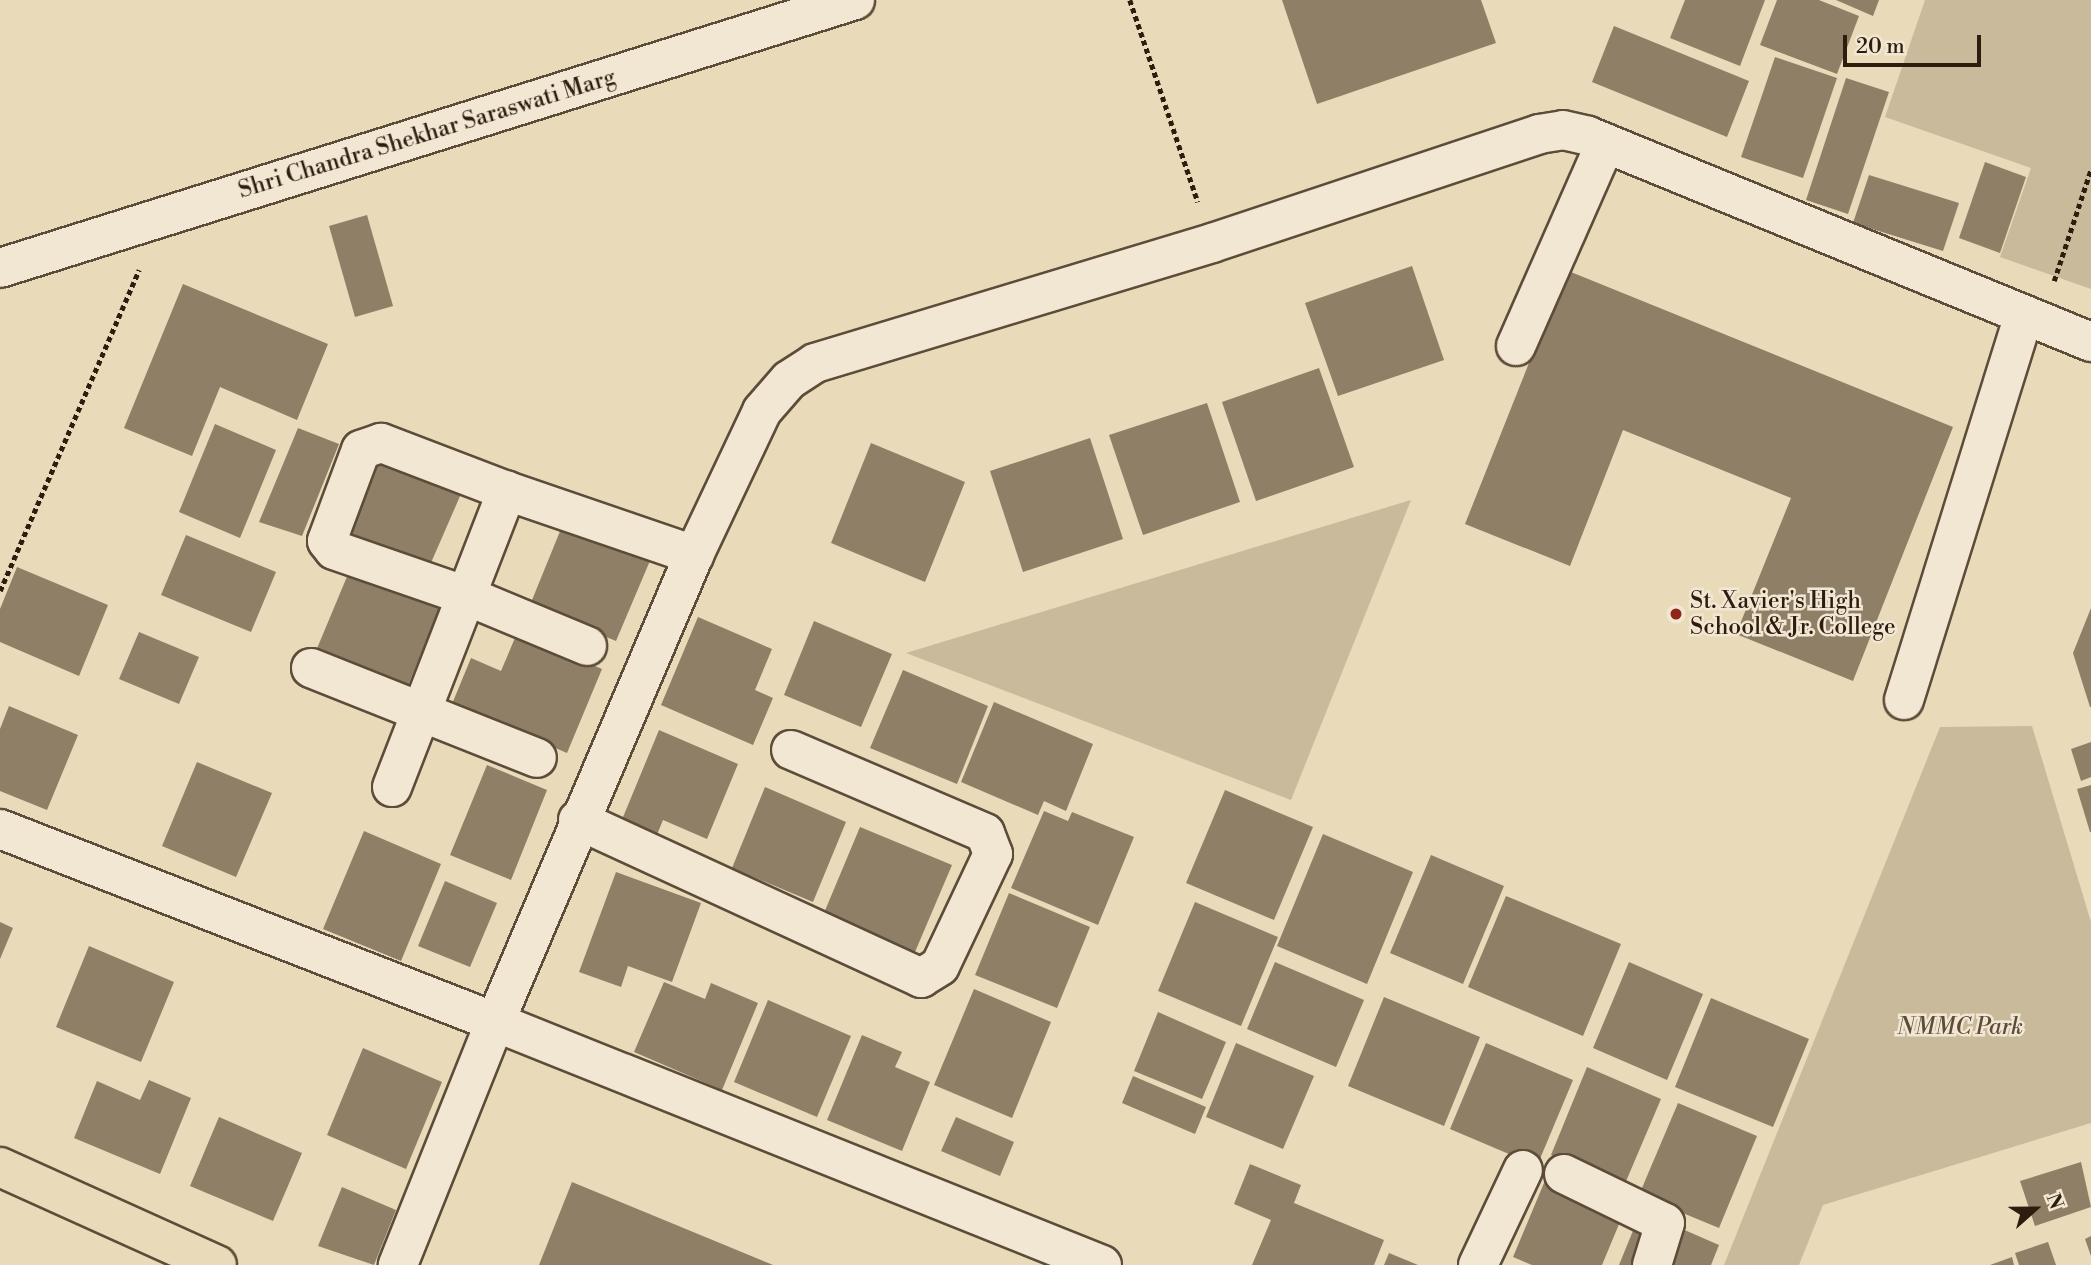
<!DOCTYPE html>
<html>
<head>
<meta charset="utf-8">
<style>
  body { margin:0 }
  #map { position:relative; width:2091px; height:1265px; overflow:hidden; background:#e9dab9; font-family:"Libre Bodoni",serif }
  div>[style] { position:absolute }
  .green>* { inset:0; background:#c9ba9c }
  .building>* { inset:0; background:#8f7f67 }
  .path>* { height:4.5px; margin-top:-2.25px; transform-origin:0; background:repeating-linear-gradient(90deg,#2e1c0e 0 5px,transparent 0 8.5px) }
  .roads { filter:drop-shadow(2px 0 #5d4c39) drop-shadow(-2px 0 #5d4c39) drop-shadow(0 2px #5d4c39) drop-shadow(0 -2px #5d4c39) }
  .minor>* { height:38px; margin:-19px; padding:0 19px; transform-origin:19px; border-radius:19px; background:#f1e7d2 }
  .major>* { height:38px; margin:-19px; padding:0 19px; transform-origin:19px; border-radius:19px; background:#e9dab9 }
  .dots>* { width:19px; height:19px; translate:-50% -50%; box-sizing:border-box; border:4px solid #f1e7d2; border-radius:50% }
  span { translate:-50% -50%; white-space:nowrap; text-align:center; line-height:1.15; -webkit-text-stroke:5px #f1e7d2; paint-order:stroke }
  .street-label { font-size:23px; color:#2e1c0e }
  .poi-label { font-size:23px; color:#2e1c0e }
  .left { translate:0 -50%; text-align:left }
  .park-label { font-size:23px; color:#5c4b39; font-style:italic }
  .north { position:absolute; left:2000px; top:1174px; width:70px; height:70px; -webkit-text-stroke:5px #f1e7d2; paint-order:stroke; rotate:69deg; font-size:19px; font-weight:700; line-height:28px; text-align:center; color:#2e1c0e }
  .north::after { content:''; display:block; margin:auto; width:24px; height:32px; background:#2e1c0e; clip-path:polygon(50% 0,100% 100%,50% 72%,0 100%) }
  .scale { position:absolute; left:1843px; top:35px; width:138px; height:32px; box-sizing:border-box; border:4px solid #2e1c0e; border-top:0; padding-left:9px; font-size:21px; line-height:24px; white-space:nowrap; color:#2e1c0e; -webkit-text-stroke:5px #f1e7d2; paint-order:stroke }
</style>
</head>
<body>
<div id="map">
  <div class="green">
    <div style="clip-path:polygon(1925px 0,2091px 0,2091px 289px,2000px 257px,2031px 168px,1885px 117px)"></div>
    <div style="clip-path:polygon(1411px 500px,1291px 800px,906px 653px)"></div>
    <div style="clip-path:polygon(2032px 726px,2091px 922px,2091px 1123px,1823px 1205px,1799px 1265px,1724px 1265px,1940px 727px)"></div>
  </div>
  <div class="building">
    <div style="clip-path:polygon(1282px 0,1481px 0,1496px 43px,1317px 104px)"></div>
    <div style="clip-path:polygon(1685px 0,1765px 0,1740px 66px,1670px 38px)"></div>
    <div style="clip-path:polygon(1777px 0,1819px 0,1859px 16px,1837px 74px,1760px 45px)"></div>
    <div style="clip-path:polygon(1836px 0,1879px 0,1873px 16px)"></div>
    <div style="clip-path:polygon(1614px 26px,1749px 81px,1727px 137px,1592px 82px)"></div>
    <div style="clip-path:polygon(1775px 57px,1837px 78px,1803px 178px,1741px 157px)"></div>
    <div style="clip-path:polygon(1846px 78px,1889px 92px,1848px 214px,1806px 200px)"></div>
    <div style="clip-path:polygon(1985px 162px,2026px 177px,2000px 253px,1959px 238px)"></div>
    <div style="clip-path:polygon(1869px 175px,1959px 203px,1943px 251px,1853px 223px)"></div>
    <div style="clip-path:polygon(367px 215px,393px 306px,355px 317px,329px 226px)"></div>
    <div style="clip-path:polygon(1412px 266px,1444px 360px,1338px 396px,1305px 303px)"></div>
    <div style="clip-path:polygon(1566px 270px,1953px 427px,1853px 681px,1736px 634px,1791px 498px,1623px 430px,1570px 566px,1465px 524px)"></div>
    <div style="clip-path:polygon(183px 284px,328px 344px,297px 420px,220px 387px,192px 456px,124px 428px)"></div>
    <div style="clip-path:polygon(1319px 368px,1354px 467px,1256px 501px,1222px 402px)"></div>
    <div style="clip-path:polygon(1207px 403px,1240px 502px,1143px 535px,1109px 435px)"></div>
    <div style="clip-path:polygon(215px 424px,276px 450px,240px 538px,179px 512px)"></div>
    <div style="clip-path:polygon(298px 428px,339px 444px,302px 536px,259px 522px)"></div>
    <div style="clip-path:polygon(1090px 438px,1123px 539px,1023px 572px,990px 471px)"></div>
    <div style="clip-path:polygon(871px 443px,965px 482px,925px 582px,831px 543px)"></div>
    <div style="clip-path:polygon(378px 455px,464px 487px,427px 572px,338px 544px)"></div>
    <div style="clip-path:polygon(565px 519px,652px 556px,616px 641px,530px 605px)"></div>
    <div style="clip-path:polygon(186px 535px,276px 572px,251px 632px,161px 595px)"></div>
    <div style="clip-path:polygon(17px 567px,108px 605px,79px 676px,0 642px,0 609px)"></div>
    <div style="clip-path:polygon(351px 567px,442px 604px,404px 695px,313px 658px)"></div>
    <div style="clip-path:polygon(2091px 608px,2091px 707px,2090px 707px,2073px 653px)"></div>
    <div style="clip-path:polygon(698px 617px,772px 649px,755px 690px,773px 698px,753px 745px,661px 705px)"></div>
    <div style="clip-path:polygon(814px 621px,892px 654px,861px 727px,784px 695px)"></div>
    <div style="clip-path:polygon(139px 632px,199px 657px,179px 704px,119px 679px)"></div>
    <div style="clip-path:polygon(517px 633px,602px 669px,567px 753px,452px 704px,471px 658px,501px 671px)"></div>
    <div style="clip-path:polygon(903px 670px,988px 706px,957px 784px,870px 748px)"></div>
    <div style="clip-path:polygon(994px 702px,1093px 744px,1066px 811px,1044px 801px,1038px 815px,961px 782px)"></div>
    <div style="clip-path:polygon(9px 706px,78px 735px,47px 810px,0 791px,0 729px)"></div>
    <div style="clip-path:polygon(659px 730px,738px 764px,707px 839px,663px 820px,656px 837px,621px 822px)"></div>
    <div style="clip-path:polygon(2091px 742px,2091px 777px,2081px 781px,2071px 749px)"></div>
    <div style="clip-path:polygon(197px 762px,272px 793px,236px 877px,162px 846px)"></div>
    <div style="clip-path:polygon(487px 765px,547px 790px,511px 880px,450px 855px)"></div>
    <div style="clip-path:polygon(2091px 785px,2091px 832px,2090px 832px,2077px 789px)"></div>
    <div style="clip-path:polygon(765px 787px,846px 822px,813px 902px,732px 868px)"></div>
    <div style="clip-path:polygon(1225px 790px,1313px 827px,1274px 920px,1186px 883px)"></div>
    <div style="clip-path:polygon(1044px 811px,1068px 821px,1072px 812px,1134px 837px,1098px 925px,1011px 888px)"></div>
    <div style="clip-path:polygon(860px 827px,952px 865px,915px 952px,824px 913px)"></div>
    <div style="clip-path:polygon(364px 831px,441px 864px,401px 961px,323px 929px)"></div>
    <div style="clip-path:polygon(1323px 834px,1413px 872px,1367px 984px,1277px 946px)"></div>
    <div style="clip-path:polygon(1431px 855px,1504px 886px,1463px 984px,1390px 953px)"></div>
    <div style="clip-path:polygon(616px 872px,701px 903px,672px 982px,628px 966px,621px 987px,579px 972px)"></div>
    <div style="clip-path:polygon(445px 881px,497px 903px,470px 967px,418px 946px)"></div>
    <div style="clip-path:polygon(1009px 893px,1090px 927px,1057px 1008px,975px 975px)"></div>
    <div style="clip-path:polygon(1506px 896px,1621px 944px,1583px 1036px,1468px 987px)"></div>
    <div style="clip-path:polygon(1195px 902px,1278px 937px,1241px 1026px,1158px 991px)"></div>
    <div style="clip-path:polygon(0 922px,13px 928px,0 959px)"></div>
    <div style="clip-path:polygon(89px 946px,174px 982px,141px 1062px,56px 1027px)"></div>
    <div style="clip-path:polygon(1275px 962px,1364px 1000px,1336px 1067px,1247px 1029px)"></div>
    <div style="clip-path:polygon(1629px 962px,1703px 994px,1667px 1080px,1593px 1048px)"></div>
    <div style="clip-path:polygon(664px 982px,705px 999px,711px 983px,758px 1003px,722px 1090px,634px 1052px)"></div>
    <div style="clip-path:polygon(974px 989px,1051px 1022px,1012px 1118px,934px 1085px)"></div>
    <div style="clip-path:polygon(1384px 997px,1480px 1037px,1444px 1126px,1348px 1086px)"></div>
    <div style="clip-path:polygon(1711px 998px,1809px 1039px,1773px 1127px,1675px 1087px)"></div>
    <div style="clip-path:polygon(768px 1000px,851px 1036px,817px 1117px,734px 1082px)"></div>
    <div style="clip-path:polygon(1158px 1012px,1226px 1042px,1202px 1099px,1134px 1071px)"></div>
    <div style="clip-path:polygon(862px 1035px,902px 1052px,895px 1067px,930px 1082px,902px 1151px,827px 1120px)"></div>
    <div style="clip-path:polygon(1236px 1043px,1314px 1076px,1283px 1149px,1206px 1117px)"></div>
    <div style="clip-path:polygon(1486px 1043px,1573px 1080px,1537px 1166px,1450px 1129px)"></div>
    <div style="clip-path:polygon(363px 1048px,442px 1082px,406px 1169px,327px 1135px)"></div>
    <div style="clip-path:polygon(1587px 1067px,1661px 1099px,1624px 1186px,1551px 1155px)"></div>
    <div style="clip-path:polygon(1133px 1076px,1206px 1107px,1195px 1134px,1122px 1103px)"></div>
    <div style="clip-path:polygon(149px 1080px,191px 1098px,160px 1174px,74px 1138px,97px 1081px,140px 1100px)"></div>
    <div style="clip-path:polygon(1678px 1103px,1757px 1136px,1719px 1228px,1639px 1195px)"></div>
    <div style="clip-path:polygon(219px 1117px,302px 1153px,273px 1221px,190px 1186px)"></div>
    <div style="clip-path:polygon(956px 1117px,1014px 1142px,1000px 1176px,941px 1151px)"></div>
    <div style="clip-path:polygon(2081px 1162px,2091px 1207px,2035px 1226px,2020px 1181px)"></div>
    <div style="clip-path:polygon(1250px 1164px,1301px 1185px,1294px 1203px,1384px 1240px,1374px 1265px,1252px 1265px,1271px 1220px,1234px 1204px)"></div>
    <div style="clip-path:polygon(1549px 1171px,1627px 1205px,1602px 1265px,1532px 1265px,1513px 1257px)"></div>
    <div style="clip-path:polygon(572px 1182px,773px 1265px,539px 1265px)"></div>
    <div style="clip-path:polygon(342px 1187px,396px 1210px,374px 1265px,318px 1246px)"></div>
    <div style="clip-path:polygon(1641px 1211px,1719px 1245px,1711px 1265px,1619px 1265px)"></div>
    <div style="clip-path:polygon(2091px 1236px,2091px 1256px,2085px 1239px)"></div>
    <div style="clip-path:polygon(2048px 1242px,2056px 1265px,2019px 1265px,2015px 1253px)"></div>
    <div style="clip-path:polygon(1389px 1253px,1418px 1265px,1384px 1265px)"></div>
    <div style="clip-path:polygon(2012px 1257px,2014px 1265px,1990px 1265px)"></div>
  </div>
  <div class="path">
    <div style="left:1130px;top:0;width:213px;rotate:71.4deg"></div>
    <div style="left:2054px;top:281px;width:118px;rotate:-71.7deg"></div>
    <div style="left:0;top:591px;width:350px;rotate:-66.6deg"></div>
  </div>
  <div class="roads">
    <div class="minor">
      <div style="left:0;top:268px;width:896px;rotate:-17.4deg"></div>
      <div style="left:1516px;top:346px;width:221px;rotate:-66.2deg"></div>
      <div style="left:507px;top:491px;width:135px;rotate:-159.1deg"></div>
      <div style="left:381px;top:443px;width:21px;rotate:161deg"></div>
      <div style="left:361px;top:450px;width:97px;rotate:110.5deg"></div>
      <div style="left:327px;top:541px;width:11px;rotate:52deg"></div>
      <div style="left:334px;top:550px;width:141px;rotate:19.1deg"></div>
      <div style="left:467px;top:596px;width:130px;rotate:22.6deg"></div>
      <div style="left:311px;top:668px;width:243px;rotate:21.7deg"></div>
      <div style="left:1904px;top:700px;width:403px;rotate:-72.7deg"></div>
      <div style="left:392px;top:787px;width:318px;rotate:-68.8deg"></div>
      <div style="left:507px;top:491px;width:198px;rotate:18.9deg"></div>
      <div style="left:578px;top:820px;width:378px;rotate:24.7deg"></div>
      <div style="left:921px;top:978px;width:22px;rotate:-32deg"></div>
      <div style="left:940px;top:966px;width:124px;rotate:-64.7deg"></div>
      <div style="left:993px;top:854px;width:22px;rotate:-111deg"></div>
      <div style="left:985px;top:833px;width:211px;rotate:-156.8deg"></div>
      <div style="left:0;top:829px;width:531px;rotate:21.3deg"></div>
      <div style="left:495px;top:1022px;width:262px;rotate:111.8deg"></div>
      <div style="left:1564px;top:1174px;width:112px;rotate:25.9deg"></div>
      <div style="left:1665px;top:1223px;width:44px;rotate:107.2deg"></div>
      <div style="left:1102px;top:1265px;width:654px;rotate:-158.18deg"></div>
      <div style="left:495px;top:1022px;width:508px;rotate:-66.92deg"></div>
      <div style="left:694px;top:555px;width:159px;rotate:-64.7deg"></div>
      <div style="left:762px;top:411px;width:41px;rotate:-48.9deg"></div>
      <div style="left:789px;top:380px;width:31px;rotate:-33deg"></div>
      <div style="left:815px;top:363px;width:415px;rotate:-16.8deg"></div>
      <div style="left:1212px;top:243px;width:345px;rotate:-18.4deg"></div>
      <div style="left:1539px;top:134px;width:24px;rotate:-9deg"></div>
      <div style="left:1563px;top:130px;width:26px;rotate:13deg"></div>
      <div style="left:1588px;top:136px;width:544px;rotate:22.27deg"></div>
      <div style="left:1478px;top:1265px;width:105px;rotate:-64.7deg"></div>
    </div>
    <div class="major">
      <div style="left:0;top:1167px;width:238px;rotate:24.3deg"></div>
    </div>
  </div>
  <div class="dots">
    <div style="left:1676px;top:614px;background:#8f2418"></div>
  </div>
  <div class="street-label">
    <span style="left:427px;top:134px;rotate:-17deg">Shri Chandra Shekhar Saraswati Marg</span>
  </div>
  <div class="poi-label">
    <span class="left" style="left:1690px;top:614px">St. Xavier's High<br>School &amp; Jr. College</span>
  </div>
  <div class="park-label">
    <span style="left:1960px;top:1027px">NMMC Park</span>
  </div>
  <div class="north">N</div>
  <div class="scale">20 m</div>
</div>
</body>
</html>
